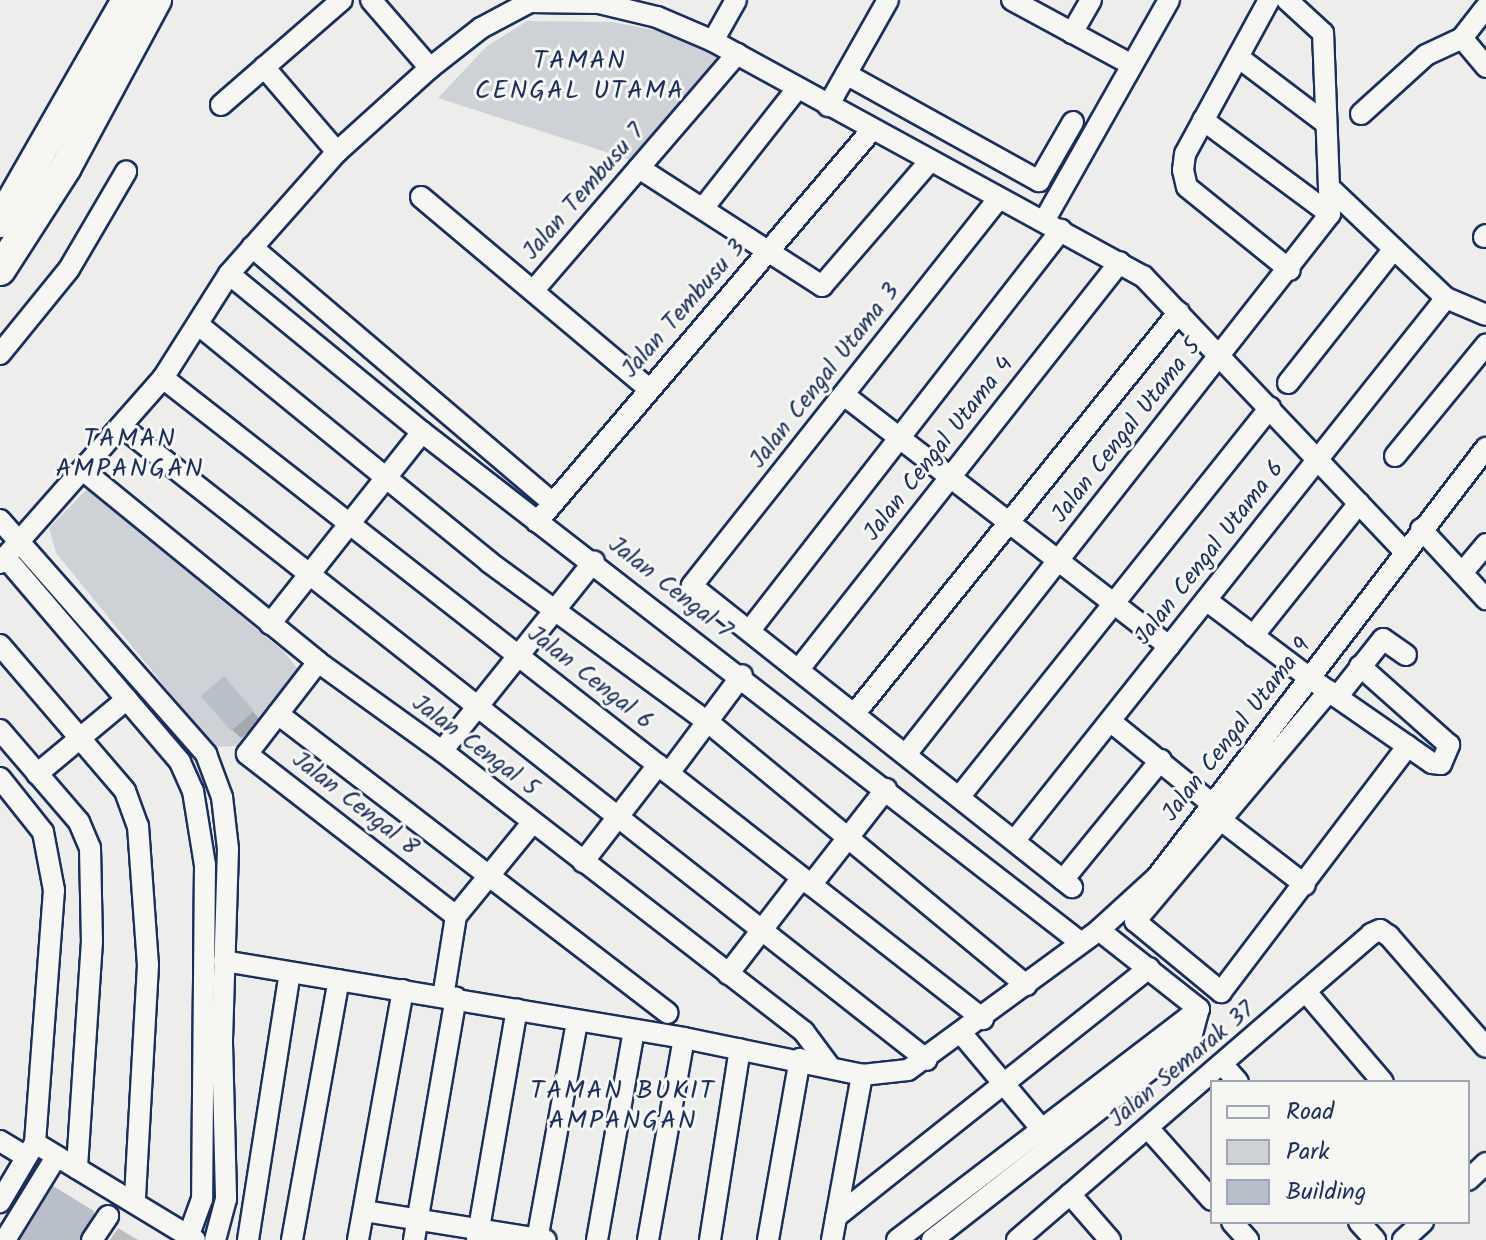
<!DOCTYPE html>
<html>
<head>
<meta charset="utf-8">
<style>
  body { margin:0 }
  #map { position:relative; width:1486px; height:1240px; overflow:hidden; background:#edeeec; font-family:Kalam,sans-serif }
  div>[style] { position:absolute }
  .green>* { inset:0; background:#ced2d7 }
  .shadow>* { inset:0; background:#0003 }
  .building>* { inset:0; background:#b9bfc8 }
  .roads { filter:drop-shadow(2px 0 #1b2f5e) drop-shadow(-2px 0 #1b2f5e) drop-shadow(0 2px #1b2f5e) drop-shadow(0 -2px #1b2f5e) }
  .minor>* { height:20px; margin:-10px; padding:0 10px; transform-origin:10px; border-radius:10px; background:#f6f6f2 }
  .highway>* { height:30px; margin:-15px; padding:0 15px; transform-origin:15px; border-radius:15px; background:#f6f6f2 }
  span { translate:-50% -50%; white-space:nowrap; text-align:center; line-height:1.15; -webkit-text-stroke:6px #f6f6f2; paint-order:stroke }
  .street-label { font-size:24px; color:#1b2f5e }
  .neighbourhood-label { font-size:26px; color:#1b2f5e; letter-spacing:2px }
  .legend { position:absolute; left:1210px; top:1080px; width:260px; height:144px; box-sizing:border-box; background:#f6f6f2; border:2px solid #9ea6b7; margin:0; padding:10px 14px; list-style:none; font-size:24px; color:#1b2f5e }
  .legend li { display:flex; align-items:center; gap:16px; height:40px }
  .legend b { width:40px; border:2px solid #9ea6b7 }
</style>
</head>
<body>
<div id="map">
  <div class="green">
    <div style="clip-path:polygon(527px 21px,612px 22px,675px 34px,722px 60px,634px 161px,438px 98px,487px 46px)"></div>
    <div style="clip-path:polygon(87px 489px,283px 651px,300px 671px,237px 746px,214px 747px,56px 553px,49px 528px)"></div>
  </div>
  <div class="shadow">
    <div style="clip-path:polygon(232px 688px,261px 721px,241px 738px,232px 730px)"></div>
    <div style="clip-path:polygon(93px 1212px,105px 1224px,96px 1240px,21px 1240px)"></div>
    <div style="clip-path:polygon(118px 1228px,138px 1240px,110px 1240px)"></div>
  </div>
  <div class="building">
    <div style="clip-path:polygon(224px 676px,254px 711px,231px 731px,201px 696px)"></div>
    <div style="clip-path:polygon(53px 1186px,94px 1211px,77px 1240px,20px 1240px)"></div>
  </div>
  <div class="roads">
    <div class="minor">
      <div style="left:371px;top:0;width:90px;rotate:49.1deg"></div>
      <div style="left:1012px;top:0;width:136px;rotate:28.4deg"></div>
      <div style="left:1269px;top:0;width:175px;rotate:118.6deg"></div>
      <div style="left:1185px;top:154px;width:16px;rotate:97deg"></div>
      <div style="left:1183px;top:170px;width:17px;rotate:77deg"></div>
      <div style="left:1187px;top:187px;width:132px;rotate:38.9deg"></div>
      <div style="left:1072px;top:33px;width:38px;rotate:-60deg"></div>
      <div style="left:1462px;top:38px;width:38px;rotate:50deg"></div>
      <div style="left:713px;top:41px;width:47px;rotate:-60.7deg"></div>
      <div style="left:1238px;top:57px;width:108px;rotate:37.1deg"></div>
      <div style="left:264px;top:67px;width:112px;rotate:49.3deg"></div>
      <div style="left:846px;top:74px;width:221px;rotate:29deg"></div>
      <div style="left:1039px;top:181px;width:68px;rotate:-60deg"></div>
      <div style="left:221px;top:105px;width:160px;rotate:-41deg"></div>
      <div style="left:828px;top:106px;width:122px;rotate:-60.5deg"></div>
      <div style="left:1361px;top:114px;width:88px;rotate:-42.2deg"></div>
      <div style="left:1426px;top:55px;width:40px;rotate:-25deg"></div>
      <div style="left:1462px;top:38px;width:39px;rotate:-52deg"></div>
      <div style="left:1203px;top:120px;width:158px;rotate:36.5deg"></div>
      <div style="left:639px;top:168px;width:218px;rotate:32.8deg"></div>
      <div style="left:822px;top:286px;width:164px;rotate:-49.2deg"></div>
      <div style="left:1332px;top:190px;width:157px;rotate:43.5deg"></div>
      <div style="left:1446px;top:298px;width:43px;rotate:23deg"></div>
      <div style="left:421px;top:197px;width:298px;rotate:40.1deg"></div>
      <div style="left:999px;top:198px;width:495px;rotate:128.4deg"></div>
      <div style="left:692px;top:586px;width:485px;rotate:38.4deg"></div>
      <div style="left:704px;top:207px;width:150px;rotate:-51.8deg"></div>
      <div style="left:1044px;top:221px;width:254px;rotate:-60.5deg"></div>
      <div style="left:1484px;top:237px;width:3px;rotate:-45deg"></div>
      <div style="left:252px;top:247px;width:395px;rotate:40.4deg"></div>
      <div style="left:229px;top:274px;width:249px;rotate:39.3deg"></div>
      <div style="left:422px;top:432px;width:833px;rotate:37.78deg"></div>
      <div style="left:533px;top:291px;width:313px;rotate:-49.3deg"></div>
      <div style="left:200px;top:326px;width:373px;rotate:39.2deg"></div>
      <div style="left:489px;top:562px;width:271px;rotate:36.2deg"></div>
      <div style="left:708px;top:722px;width:413px;rotate:39.6deg"></div>
      <div style="left:0;top:354px;width:109px;rotate:-50.9deg"></div>
      <div style="left:69px;top:269px;width:113px;rotate:-59.6deg"></div>
      <div style="left:163px;top:378px;width:1041px;rotate:38.02deg"></div>
      <div style="left:1288px;top:383px;width:169px;rotate:-51.7deg"></div>
      <div style="left:844px;top:395px;width:411px;rotate:37.7deg"></div>
      <div style="left:121px;top:426px;width:1025px;rotate:38.19deg"></div>
      <div style="left:1395px;top:456px;width:144px;rotate:-50.7deg"></div>
      <div style="left:84px;top:471px;width:302px;rotate:39.2deg"></div>
      <div style="left:318px;top:662px;width:153px;rotate:35.7deg"></div>
      <div style="left:442px;top:751px;width:458px;rotate:37.8deg"></div>
      <div style="left:804px;top:1032px;width:44px;rotate:53.4deg"></div>
      <div style="left:0;top:520px;width:312px;rotate:48.6deg"></div>
      <div style="left:206px;top:754px;width:46px;rotate:69.6deg"></div>
      <div style="left:222px;top:797px;width:52px;rotate:83.4deg"></div>
      <div style="left:228px;top:849px;width:194px;rotate:91.8deg"></div>
      <div style="left:222px;top:1043px;width:156px;rotate:88.5deg"></div>
      <div style="left:226px;top:1199px;width:42px;rotate:105deg"></div>
      <div style="left:537px;top:522px;width:514px;rotate:-49.5deg"></div>
      <div style="left:1421px;top:529px;width:96px;rotate:47.1deg"></div>
      <div style="left:6px;top:558px;width:268px;rotate:49.5deg"></div>
      <div style="left:180px;top:762px;width:32px;rotate:66deg"></div>
      <div style="left:193px;top:791px;width:75px;rotate:80.8deg"></div>
      <div style="left:205px;top:865px;width:334px;rotate:90.5deg"></div>
      <div style="left:202px;top:1199px;width:44px;rotate:110.1deg"></div>
      <div style="left:0;top:563px;width:247px;rotate:-48.6deg"></div>
      <div style="left:163px;top:378px;width:123px;rotate:-57.6deg"></div>
      <div style="left:229px;top:274px;width:163px;rotate:-48.5deg"></div>
      <div style="left:337px;top:152px;width:125px;rotate:-42.1deg"></div>
      <div style="left:430px;top:68px;width:65px;rotate:-38.1deg"></div>
      <div style="left:481px;top:28px;width:55px;rotate:-28deg"></div>
      <div style="left:530px;top:2px;width:69px;rotate:0.8deg"></div>
      <div style="left:599px;top:3px;width:60px;rotate:13.6deg"></div>
      <div style="left:657px;top:17px;width:61px;rotate:23.2deg"></div>
      <div style="left:713px;top:41px;width:490px;rotate:28.7deg"></div>
      <div style="left:1143px;top:276px;width:379px;rotate:46.5deg"></div>
      <div style="left:1462px;top:573px;width:38px;rotate:-50deg"></div>
      <div style="left:1206px;top:600px;width:131px;rotate:37deg"></div>
      <div style="left:1311px;top:679px;width:147px;rotate:34.8deg"></div>
      <div style="left:1432px;top:763px;width:9px;rotate:6deg"></div>
      <div style="left:1441px;top:764px;width:21px;rotate:-67deg"></div>
      <div style="left:1449px;top:745px;width:119px;rotate:-138.4deg"></div>
      <div style="left:270px;top:624px;width:245px;rotate:-51.6deg"></div>
      <div style="left:750px;top:630px;width:507px;rotate:-52.13deg"></div>
      <div style="left:1253px;top:636px;width:170px;rotate:-51.4deg"></div>
      <div style="left:0;top:645px;width:192px;rotate:49.4deg"></div>
      <div style="left:125px;top:791px;width:37px;rotate:70deg"></div>
      <div style="left:138px;top:826px;width:139px;rotate:85.9deg"></div>
      <div style="left:148px;top:965px;width:235px;rotate:93.2deg"></div>
      <div style="left:318px;top:662px;width:116px;rotate:127.7deg"></div>
      <div style="left:247px;top:754px;width:264px;rotate:37.8deg"></div>
      <div style="left:456px;top:916px;width:82px;rotate:99.1deg"></div>
      <div style="left:799px;top:669px;width:518px;rotate:-51.74deg"></div>
      <div style="left:1329px;top:691px;width:301px;rotate:130.1deg"></div>
      <div style="left:1135px;top:921px;width:112px;rotate:39.5deg"></div>
      <div style="left:1221px;top:992px;width:309px;rotate:-52.8deg"></div>
      <div style="left:1337px;top:697px;width:74px;rotate:-51.6deg"></div>
      <div style="left:1383px;top:639px;width:28px;rotate:35deg"></div>
      <div style="left:856px;top:712px;width:514px;rotate:-51.08deg"></div>
      <div style="left:278px;top:714px;width:491px;rotate:37.5deg"></div>
      <div style="left:1110px;top:721px;width:132px;rotate:39.1deg"></div>
      <div style="left:0;top:730px;width:121px;rotate:49.3deg"></div>
      <div style="left:79px;top:822px;width:28px;rotate:67deg"></div>
      <div style="left:90px;top:848px;width:93px;rotate:88.8deg"></div>
      <div style="left:92px;top:941px;width:228px;rotate:93.8deg"></div>
      <div style="left:442px;top:751px;width:243px;rotate:-51.3deg"></div>
      <div style="left:907px;top:753px;width:685px;rotate:-51.88deg"></div>
      <div style="left:1330px;top:214px;width:181px;rotate:-92.2deg"></div>
      <div style="left:1323px;top:33px;width:49px;rotate:-137.5deg"></div>
      <div style="left:669px;top:773px;width:122px;rotate:-53.3deg"></div>
      <div style="left:37px;top:774px;width:117px;rotate:-39.8deg"></div>
      <div style="left:0;top:778px;width:69px;rotate:51.5deg"></div>
      <div style="left:43px;top:832px;width:59px;rotate:79.3deg"></div>
      <div style="left:54px;top:890px;width:254px;rotate:94.3deg"></div>
      <div style="left:35px;top:1143px;width:69px;rotate:120.7deg"></div>
      <div style="left:960px;top:796px;width:497px;rotate:-51.4deg"></div>
      <div style="left:1221px;top:820px;width:106px;rotate:37.7deg"></div>
      <div style="left:1015px;top:840px;width:692px;rotate:-51.51deg"></div>
      <div style="left:583px;top:862px;width:123px;rotate:-52.3deg"></div>
      <div style="left:1063px;top:880px;width:155px;rotate:-50.8deg"></div>
      <div style="left:811px;top:885px;width:122px;rotate:-52deg"></div>
      <div style="left:456px;top:916px;width:120px;rotate:-50.7deg"></div>
      <div style="left:224px;top:961px;width:466px;rotate:9.5deg"></div>
      <div style="left:684px;top:1038px;width:182px;rotate:11.7deg"></div>
      <div style="left:862px;top:1075px;width:46px;rotate:-6.2deg"></div>
      <div style="left:908px;top:1070px;width:237px;rotate:-36.2deg"></div>
      <div style="left:1099px;top:930px;width:79px;rotate:-42.4deg"></div>
      <div style="left:1157px;top:877px;width:541px;rotate:-52.52deg"></div>
      <div style="left:728px;top:974px;width:121px;rotate:-52.4deg"></div>
      <div style="left:1306px;top:992px;width:118px;rotate:49.5deg"></div>
      <div style="left:962px;top:1034px;width:137px;rotate:50deg"></div>
      <div style="left:1224px;top:1066px;width:21px;rotate:49deg"></div>
      <div style="left:1148px;top:1128px;width:96px;rotate:48.4deg"></div>
      <div style="left:0;top:1141px;width:31px;rotate:31deg"></div>
      <div style="left:35px;top:1143px;width:187px;rotate:31.2deg"></div>
      <div style="left:1468px;top:1180px;width:25px;rotate:-43deg"></div>
      <div style="left:1070px;top:1194px;width:61px;rotate:49deg"></div>
      <div style="left:364px;top:1211px;width:184px;rotate:9.1deg"></div>
      <div style="left:836px;top:1217px;width:400px;rotate:-38.5deg"></div>
      <div style="left:1232px;top:1222px;width:24px;rotate:48deg"></div>
      <div style="left:1359px;top:1222px;width:24px;rotate:48deg"></div>
      <div style="left:5px;top:1240px;width:97px;rotate:-58.4deg"></div>
      <div style="left:92px;top:1240px;width:29px;rotate:-56deg"></div>
      <div style="left:248px;top:1240px;width:270px;rotate:-81.1deg"></div>
      <div style="left:292px;top:1240px;width:264px;rotate:-79.8deg"></div>
      <div style="left:358px;top:1240px;width:254px;rotate:-79.8deg"></div>
      <div style="left:414px;top:1240px;width:246px;rotate:-80.2deg"></div>
      <div style="left:477px;top:1240px;width:234px;rotate:-80.2deg"></div>
      <div style="left:537px;top:1240px;width:223px;rotate:-79.6deg"></div>
      <div style="left:597px;top:1240px;width:212px;rotate:-80deg"></div>
      <div style="left:648px;top:1240px;width:205px;rotate:-79.9deg"></div>
      <div style="left:710px;top:1240px;width:193px;rotate:-81.1deg"></div>
      <div style="left:768px;top:1240px;width:184px;rotate:-80deg"></div>
      <div style="left:832px;top:1240px;width:168px;rotate:-79.7deg"></div>
      <div style="left:897px;top:1240px;width:380px;rotate:-37.4deg"></div>
      <div style="left:932px;top:1240px;width:328px;rotate:-38deg"></div>
      <div style="left:1191px;top:1038px;width:30px;rotate:-75deg"></div>
      <div style="left:1199px;top:1009px;width:127px;rotate:-141.7deg"></div>
      <div style="left:1017px;top:1240px;width:468px;rotate:-40.8deg"></div>
      <div style="left:1371px;top:934px;width:10px;rotate:-24deg"></div>
      <div style="left:1380px;top:930px;width:11px;rotate:34deg"></div>
      <div style="left:1389px;top:936px;width:147px;rotate:48.9deg"></div>
      <div style="left:1403px;top:1240px;width:27px;rotate:-42deg"></div>
    </div>
    <div class="highway">
      <div style="left:0;top:222px;width:256px;rotate:-60.2deg"></div>
      <div style="left:0;top:270px;width:122px;rotate:-57.3deg"></div>
      <div style="left:66px;top:167px;width:190px;rotate:-61.7deg"></div>
    </div>
  </div>
  <div class="street-label">
    <span style="left:584px;top:192px;rotate:-49deg">Jalan Tembusu 7</span>
    <span style="left:684px;top:309px;rotate:-49deg">Jalan Tembusu 3</span>
    <span style="left:825px;top:376px;rotate:-52deg">Jalan Cengal Utama 3</span>
    <span style="left:1127px;top:431px;rotate:-52deg">Jalan Cengal Utama 5</span>
    <span style="left:939px;top:449px;rotate:-52deg">Jalan Cengal Utama 4</span>
    <span style="left:1210px;top:553px;rotate:-52deg">Jalan Cengal Utama 6</span>
    <span style="left:670px;top:588px;rotate:38deg">Jalan Cengal 7</span>
    <span style="left:590px;top:678px;rotate:38deg">Jalan Cengal 6</span>
    <span style="left:1237px;top:730px;rotate:-52deg">Jalan Cengal Utama 9</span>
    <span style="left:475px;top:746px;rotate:37deg">Jalan Cengal 5</span>
    <span style="left:355px;top:804px;rotate:38deg">Jalan Cengal 8</span>
    <span style="left:1182px;top:1065px;rotate:-40deg">Jalan Semarak 37</span>
  </div>
  <div class="neighbourhood-label">
    <span style="left:580px;top:77px">TAMAN<br>CENGAL UTAMA</span>
    <span style="left:130px;top:455px">TAMAN<br>AMPANGAN</span>
    <span style="left:623px;top:1107px">TAMAN BUKIT<br>AMPANGAN</span>
  </div>
  <ul class="legend">
  <li><b style="height:10px;background:#f6f6f2"></b>Road</li>
  <li><b style="height:22px;background:#ced2d7"></b>Park</li>
  <li><b style="height:22px;background:#b9bfc8"></b>Building</li>
  </ul>
</div>
</body>
</html>
